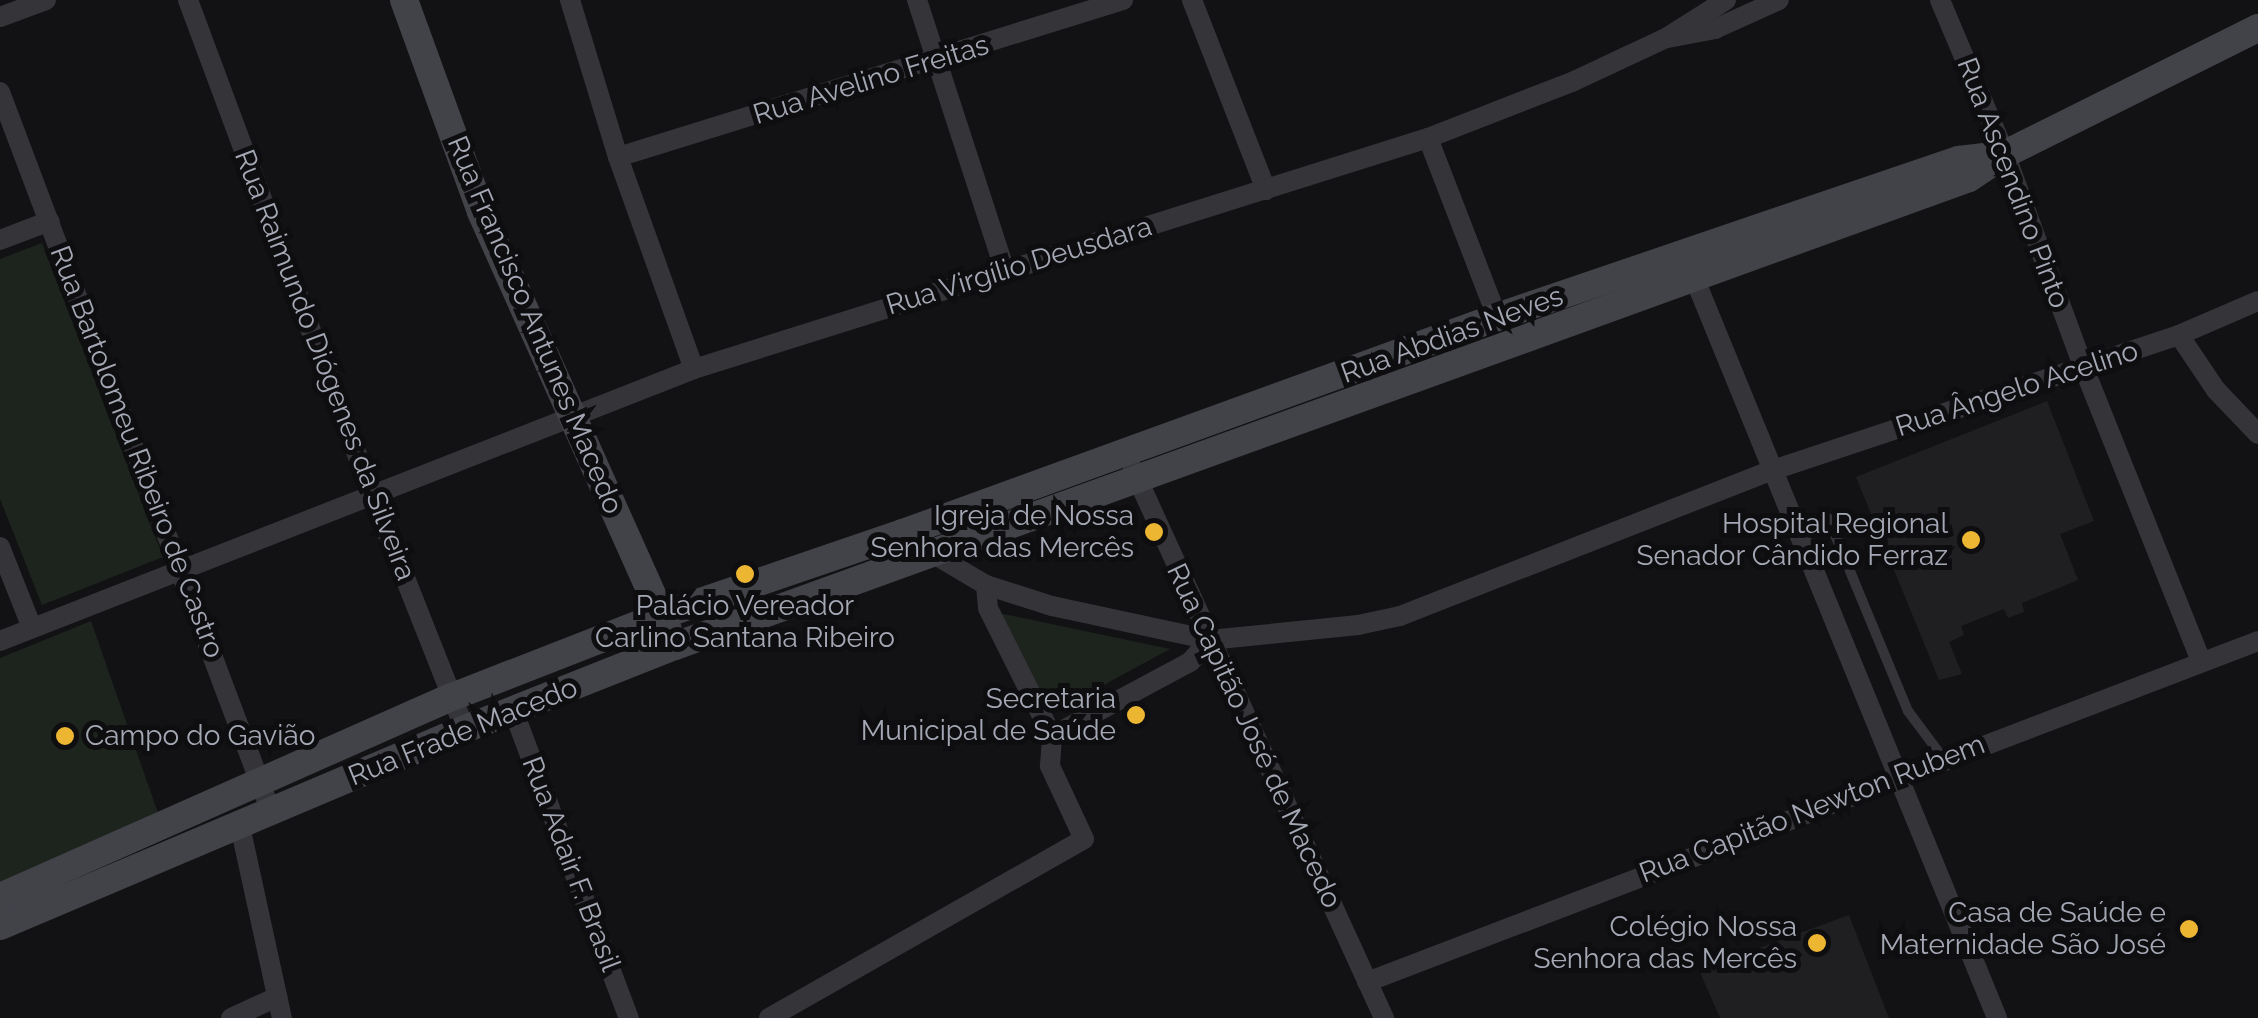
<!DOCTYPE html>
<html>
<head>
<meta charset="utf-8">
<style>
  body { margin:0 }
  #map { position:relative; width:2258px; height:1018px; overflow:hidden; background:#121214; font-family:Raleway,sans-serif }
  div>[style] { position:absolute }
  .built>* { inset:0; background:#1f1e21 }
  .green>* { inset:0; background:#1d241e }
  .lane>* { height:10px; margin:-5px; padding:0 5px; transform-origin:5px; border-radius:5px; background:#343439 }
  .street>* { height:20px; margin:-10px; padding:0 10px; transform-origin:10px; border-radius:10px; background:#343439 }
  .secondary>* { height:28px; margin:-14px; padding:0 14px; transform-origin:14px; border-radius:14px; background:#424349 }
  .dots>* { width:28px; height:28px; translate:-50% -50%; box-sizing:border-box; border:5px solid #0e0d0f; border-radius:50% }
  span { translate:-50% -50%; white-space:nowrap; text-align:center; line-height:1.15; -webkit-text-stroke:10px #0e0d0f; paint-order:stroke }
  .street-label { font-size:28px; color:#a4a8b4 }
  .poi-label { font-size:28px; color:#a4a8b4 }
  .right { translate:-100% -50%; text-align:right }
  .left { translate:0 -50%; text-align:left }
</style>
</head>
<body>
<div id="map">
  <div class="built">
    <div style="clip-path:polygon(2047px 401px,2094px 521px,2060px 534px,2078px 580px,2022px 603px,2024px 612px,2008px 618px,2004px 609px,1961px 626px,1964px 635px,1949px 642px,1962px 674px,1939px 680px,1856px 477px)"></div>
    <div style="clip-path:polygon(1849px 915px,1889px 1018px,1720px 1018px,1699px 970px)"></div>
  </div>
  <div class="green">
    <div style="clip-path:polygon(42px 243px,163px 557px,42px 605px,0 499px,0 259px)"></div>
    <div style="clip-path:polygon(999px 613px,1170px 649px,1050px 714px)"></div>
    <div style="clip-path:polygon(91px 621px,158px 813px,0 888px,0 658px)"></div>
  </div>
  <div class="lane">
    <div style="left:1828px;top:518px;width:209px;rotate:67.5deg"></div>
    <div style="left:1908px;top:711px;width:59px;rotate:53.3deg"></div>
  </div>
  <div class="street">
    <div style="left:188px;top:0;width:525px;rotate:69.6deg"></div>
    <div style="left:371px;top:492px;width:255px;rotate:68.4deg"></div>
    <div style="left:570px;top:0;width:164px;rotate:73deg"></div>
    <div style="left:618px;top:157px;width:225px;rotate:70.3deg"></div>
    <div style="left:917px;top:0;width:282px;rotate:72deg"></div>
    <div style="left:1192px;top:0;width:204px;rotate:68.7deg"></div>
    <div style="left:1940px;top:0;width:167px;rotate:67.1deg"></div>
    <div style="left:2005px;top:154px;width:226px;rotate:69.8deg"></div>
    <div style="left:2083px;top:366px;width:318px;rotate:68.2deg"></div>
    <div style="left:0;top:17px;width:49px;rotate:-20.3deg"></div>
    <div style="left:1668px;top:38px;width:48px;rotate:-10.8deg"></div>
    <div style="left:1715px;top:29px;width:70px;rotate:-24.4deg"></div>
    <div style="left:0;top:92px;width:769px;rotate:69.37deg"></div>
    <div style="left:1428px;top:138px;width:192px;rotate:68.9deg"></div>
    <div style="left:618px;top:157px;width:529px;rotate:-17.27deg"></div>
    <div style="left:0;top:240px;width:53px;rotate:-20.8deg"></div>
    <div style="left:1689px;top:265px;width:814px;rotate:67.75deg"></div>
    <div style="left:2179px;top:335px;width:66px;rotate:56.1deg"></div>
    <div style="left:2216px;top:390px;width:61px;rotate:46.3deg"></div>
    <div style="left:1133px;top:469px;width:604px;rotate:65.43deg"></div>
    <div style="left:0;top:547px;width:87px;rotate:68.4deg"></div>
    <div style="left:925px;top:549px;width:71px;rotate:30.5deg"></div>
    <div style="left:986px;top:585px;width:69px;rotate:17.7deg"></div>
    <div style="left:1052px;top:606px;width:162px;rotate:12.1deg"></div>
    <div style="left:1210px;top:640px;width:149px;rotate:-5.8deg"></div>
    <div style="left:1358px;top:625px;width:43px;rotate:-12.1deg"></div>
    <div style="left:1400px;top:616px;width:401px;rotate:-21.4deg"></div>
    <div style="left:1773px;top:470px;width:428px;rotate:-18.4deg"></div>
    <div style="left:2179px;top:335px;width:86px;rotate:-23.3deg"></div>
    <div style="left:0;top:641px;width:745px;rotate:-21.4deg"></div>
    <div style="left:694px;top:369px;width:769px;rotate:-17.47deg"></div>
    <div style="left:1428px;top:138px;width:155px;rotate:-21.3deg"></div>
    <div style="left:1572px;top:82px;width:104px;rotate:-25.1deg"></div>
    <div style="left:1666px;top:38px;width:71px;rotate:-32.3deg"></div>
    <div style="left:513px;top:710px;width:329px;rotate:69.4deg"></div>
    <div style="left:1052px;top:736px;width:157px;rotate:-28.2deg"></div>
    <div style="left:1190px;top:662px;width:30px;rotate:-48deg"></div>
    <div style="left:240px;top:826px;width:197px;rotate:77.7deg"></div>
    <div style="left:1367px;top:982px;width:954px;rotate:-20.94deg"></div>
    <div style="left:231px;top:1018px;width:51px;rotate:-24.5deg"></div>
    <div style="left:769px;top:1018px;width:362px;rotate:-29.6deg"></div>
    <div style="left:1084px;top:839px;width:81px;rotate:-115deg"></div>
    <div style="left:1050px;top:766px;width:30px;rotate:-86deg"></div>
    <div style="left:1052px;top:736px;width:143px;rotate:-116.6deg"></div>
    <div style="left:988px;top:608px;width:23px;rotate:-95deg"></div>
  </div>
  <div class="secondary">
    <div style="left:404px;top:0;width:226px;rotate:70deg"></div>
    <div style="left:481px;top:212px;width:458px;rotate:65.9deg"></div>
    <div style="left:0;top:897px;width:494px;rotate:-23.9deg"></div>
    <div style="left:452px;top:697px;width:225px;rotate:-21.3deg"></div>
    <div style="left:662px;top:615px;width:255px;rotate:-18.8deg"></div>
    <div style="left:903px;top:533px;width:632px;rotate:-19.98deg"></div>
    <div style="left:1497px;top:317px;width:488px;rotate:-18.8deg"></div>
    <div style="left:1959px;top:160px;width:40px;rotate:-7.1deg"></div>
    <div style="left:0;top:926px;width:505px;rotate:-22.96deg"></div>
    <div style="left:465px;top:729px;width:226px;rotate:-21.6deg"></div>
    <div style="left:675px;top:646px;width:1376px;rotate:-19.88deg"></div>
    <div style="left:1969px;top:178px;width:43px;rotate:-33.7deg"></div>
    <div style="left:2005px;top:154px;width:283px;rotate:-26.5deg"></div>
  </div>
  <div class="dots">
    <div style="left:1154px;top:532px;background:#ecb633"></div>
    <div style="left:1971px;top:540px;background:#ecb633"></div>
    <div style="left:745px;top:574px;background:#ecb633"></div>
    <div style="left:1136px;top:715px;background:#ecb633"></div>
    <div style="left:65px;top:736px;background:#ecb633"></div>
    <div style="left:2189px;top:929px;background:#ecb633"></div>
    <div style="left:1817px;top:943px;background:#ecb633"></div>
  </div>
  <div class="street-label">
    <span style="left:871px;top:80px;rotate:-17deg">Rua Avelino Freitas</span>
    <span style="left:2013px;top:183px;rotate:69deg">Rua Ascendino Pinto</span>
    <span style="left:1019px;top:266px;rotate:-17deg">Rua Virgílio Deusdara</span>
    <span style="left:535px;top:325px;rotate:67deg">Rua Francisco Antunes Macedo</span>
    <span style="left:1452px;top:335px;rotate:-20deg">Rua Abdias Neves</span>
    <span style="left:325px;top:365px;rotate:69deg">Rua Raimundo Diógenes da Silveira</span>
    <span style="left:2017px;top:389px;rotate:-18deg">Rua Ângelo Acelino</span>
    <span style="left:137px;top:452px;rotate:69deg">Rua Bartolomeu Ribeiro de Castro</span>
    <span style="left:463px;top:732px;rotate:-22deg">Rua Frade Macedo</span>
    <span style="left:1254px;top:736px;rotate:65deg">Rua Capitão José de Macedo</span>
    <span style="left:1812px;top:809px;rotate:-21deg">Rua Capitão Newton Rubem</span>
    <span style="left:571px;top:864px;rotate:69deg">Rua Adair F. Brasil</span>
  </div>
  <div class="poi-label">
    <span class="right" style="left:1134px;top:532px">Igreja de Nossa<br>Senhora das Mercês</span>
    <span class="right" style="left:1948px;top:540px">Hospital Regional<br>Senador Cândido Ferraz</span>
    <span style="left:745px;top:622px">Palácio Vereador<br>Carlino Santana Ribeiro</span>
    <span class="right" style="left:1116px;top:715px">Secretaria<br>Municipal de Saúde</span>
    <span class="left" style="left:85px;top:736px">Campo do Gavião</span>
    <span class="right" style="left:2166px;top:929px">Casa de Saúde e<br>Maternidade São José</span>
    <span class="right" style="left:1797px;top:943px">Colégio Nossa<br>Senhora das Mercês</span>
  </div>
</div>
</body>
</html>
